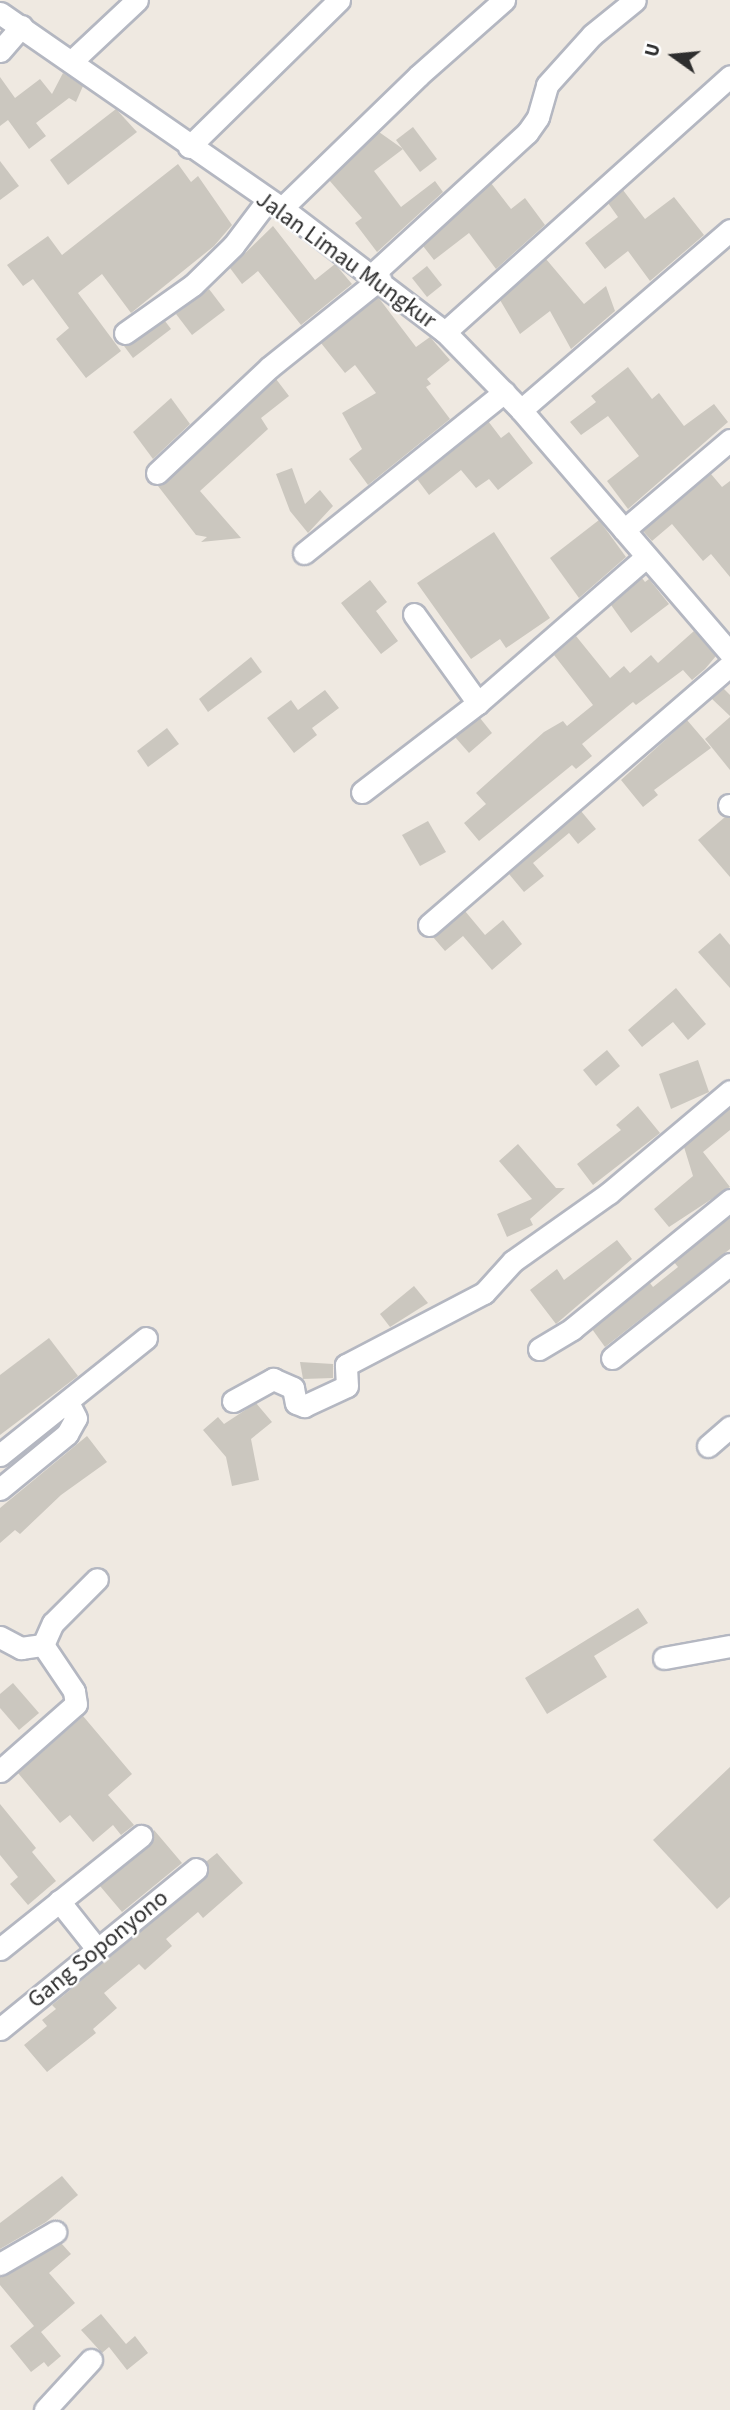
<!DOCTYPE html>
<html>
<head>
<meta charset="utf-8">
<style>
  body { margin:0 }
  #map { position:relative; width:730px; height:2410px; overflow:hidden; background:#efe9e1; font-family:"Source Sans 3",sans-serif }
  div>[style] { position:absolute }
  .building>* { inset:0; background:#cbc7bf }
  .roads { filter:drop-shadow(2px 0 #b4b7c1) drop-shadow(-2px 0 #b4b7c1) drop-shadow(0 2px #b4b7c1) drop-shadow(0 -2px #b4b7c1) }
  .minor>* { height:21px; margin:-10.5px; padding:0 10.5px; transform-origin:10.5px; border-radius:10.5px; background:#fff }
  span { translate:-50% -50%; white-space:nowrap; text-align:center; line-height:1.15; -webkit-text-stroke:5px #fff; paint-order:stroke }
  .street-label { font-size:24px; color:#2e2e2e }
  .north { position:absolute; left:639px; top:21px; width:70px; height:70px; -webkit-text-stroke:5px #fff; paint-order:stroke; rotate:285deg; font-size:19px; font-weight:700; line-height:28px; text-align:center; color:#2e2e2e }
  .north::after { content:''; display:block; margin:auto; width:24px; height:32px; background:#2e2e2e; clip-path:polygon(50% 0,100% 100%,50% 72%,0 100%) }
</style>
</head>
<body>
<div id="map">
  <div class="building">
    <div style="clip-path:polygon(63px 73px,83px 86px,76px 102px,69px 98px,36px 123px,46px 136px,29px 149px,8px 120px,0 126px,0 77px,15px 98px,40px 79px,52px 94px)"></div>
    <div style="clip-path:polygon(116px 109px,137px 132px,68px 185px,50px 160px)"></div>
    <div style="clip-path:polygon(413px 127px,437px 159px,420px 172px,396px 140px)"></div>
    <div style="clip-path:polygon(379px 132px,403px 149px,374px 171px,401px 207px,435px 181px,443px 192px,377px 252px,355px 223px,362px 218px,329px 180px)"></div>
    <div style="clip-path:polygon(0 161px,19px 186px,0 200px)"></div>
    <div style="clip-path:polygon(178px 164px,191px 182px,198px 176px,232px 225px,214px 246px,131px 313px,102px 274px,78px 293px,121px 351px,86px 378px,56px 339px,69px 328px,33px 279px,23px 286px,7px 265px,48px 236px,62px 255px)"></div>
    <div style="clip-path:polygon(491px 183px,511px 209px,525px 198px,545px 225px,496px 269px,469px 233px,434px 260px,423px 246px)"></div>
    <div style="clip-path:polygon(623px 190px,645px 219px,674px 197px,704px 235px,650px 281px,628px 251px,605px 269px,585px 243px,618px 217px,608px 203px)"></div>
    <div style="clip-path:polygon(273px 226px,315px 280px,335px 264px,352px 284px,301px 325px,258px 271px,242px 284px,230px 268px)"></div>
    <div style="clip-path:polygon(546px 259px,584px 304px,606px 286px,615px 311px,571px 349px,550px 311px,520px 334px,500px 300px)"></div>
    <div style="clip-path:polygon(427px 266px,442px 285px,427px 297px,412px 278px)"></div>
    <div style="clip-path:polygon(209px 289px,225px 310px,192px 335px,176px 314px)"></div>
    <div style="clip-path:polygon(378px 297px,416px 347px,430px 337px,450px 360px,427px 379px,431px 384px,426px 387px,450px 419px,368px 485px,349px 459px,362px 449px,342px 413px,376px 393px,355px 365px,345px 373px,321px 343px)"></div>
    <div style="clip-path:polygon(165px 321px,171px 329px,133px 358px,124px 346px)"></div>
    <div style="clip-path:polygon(628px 367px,652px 399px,659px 393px,684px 426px,714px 404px,728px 422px,628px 509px,607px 481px,639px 456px,608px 416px,581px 435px,570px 422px,596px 402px,591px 396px)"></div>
    <div style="clip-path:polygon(276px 379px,289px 396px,261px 418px,268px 429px,200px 491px,241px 538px,201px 542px,207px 537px,196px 535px,158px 486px)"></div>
    <div style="clip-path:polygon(171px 398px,190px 424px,153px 459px,133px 432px)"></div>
    <div style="clip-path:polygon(488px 421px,501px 438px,509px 432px,533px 463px,498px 490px,489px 479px,476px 488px,461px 470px,429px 495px,417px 479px)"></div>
    <div style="clip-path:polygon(292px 468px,305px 504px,320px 490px,333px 506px,308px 533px,290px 511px,276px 474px)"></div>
    <div style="clip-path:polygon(711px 474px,722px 487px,730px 481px,730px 577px,711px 554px,703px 561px,672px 524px,652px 541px,643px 531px)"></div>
    <div style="clip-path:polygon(599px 520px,626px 557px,579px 598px,550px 558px)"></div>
    <div style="clip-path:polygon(494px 532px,550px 618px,506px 648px,500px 639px,471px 659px,417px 583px)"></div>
    <div style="clip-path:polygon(642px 578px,645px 582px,649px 579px,669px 604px,631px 633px,611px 605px)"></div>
    <div style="clip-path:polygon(370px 580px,387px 602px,376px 611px,398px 641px,381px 654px,341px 603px)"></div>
    <div style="clip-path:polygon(694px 631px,716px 656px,705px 669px,692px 680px,683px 670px,636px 705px,633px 702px,582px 744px,592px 756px,576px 769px,572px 765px,479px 841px,464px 823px,486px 804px,476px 793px,544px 732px,563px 721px,567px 726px,593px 705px,554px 655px,576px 636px,610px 678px,624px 666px,630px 673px,651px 655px,658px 663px)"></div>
    <div style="clip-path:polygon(251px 657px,262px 672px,208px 712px,199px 699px)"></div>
    <div style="clip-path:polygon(723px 688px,730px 695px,730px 716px,711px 698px)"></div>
    <div style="clip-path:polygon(325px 690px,339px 708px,312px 728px,317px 735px,294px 753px,267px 718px,291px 700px,298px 710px)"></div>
    <div style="clip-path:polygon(730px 717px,730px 770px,705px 739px)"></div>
    <div style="clip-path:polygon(480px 718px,492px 733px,469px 753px,455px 737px)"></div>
    <div style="clip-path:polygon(687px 720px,711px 748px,654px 790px,658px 795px,643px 807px,621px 780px)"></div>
    <div style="clip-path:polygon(167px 728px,179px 744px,148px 767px,137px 751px)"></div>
    <div style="clip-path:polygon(581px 811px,596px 829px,578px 844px,569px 833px,533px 863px,544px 876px,524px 892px,509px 874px)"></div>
    <div style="clip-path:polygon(725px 817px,730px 818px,730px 877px,698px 840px)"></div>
    <div style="clip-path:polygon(428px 821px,446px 852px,420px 866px,402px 835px)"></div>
    <div style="clip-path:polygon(465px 911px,485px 935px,503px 920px,522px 944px,492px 970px,463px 936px,445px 951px,433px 937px)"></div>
    <div style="clip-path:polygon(720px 933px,730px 945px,730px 988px,698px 952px)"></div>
    <div style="clip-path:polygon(676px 988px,706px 1024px,688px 1040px,673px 1022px,642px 1047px,628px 1030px)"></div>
    <div style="clip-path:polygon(607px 1050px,620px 1066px,596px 1086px,583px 1070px)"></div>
    <div style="clip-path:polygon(698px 1060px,709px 1092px,671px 1109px,659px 1074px)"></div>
    <div style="clip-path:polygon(638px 1106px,660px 1133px,593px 1185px,577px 1164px,621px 1130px,616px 1125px)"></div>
    <div style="clip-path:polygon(730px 1108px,730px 1130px,703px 1152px,730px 1187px,669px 1227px,654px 1209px,693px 1176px,684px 1147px)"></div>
    <div style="clip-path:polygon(518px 1144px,556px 1188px,565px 1188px,530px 1219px,533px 1225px,507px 1237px,497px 1214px,532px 1199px,499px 1161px)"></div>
    <div style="clip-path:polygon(730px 1217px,730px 1249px,605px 1347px,592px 1329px,650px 1283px,653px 1287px,678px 1267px,674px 1262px)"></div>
    <div style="clip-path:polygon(617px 1240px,632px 1259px,556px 1324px,530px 1290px,557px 1269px,564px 1280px)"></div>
    <div style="clip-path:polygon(414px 1286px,428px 1303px,390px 1327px,380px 1314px)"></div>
    <div style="clip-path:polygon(49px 1338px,78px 1376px,0 1435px,0 1375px)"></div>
    <div style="clip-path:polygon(300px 1362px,333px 1364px,333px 1378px,303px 1379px)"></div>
    <div style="clip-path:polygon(256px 1403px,272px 1422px,251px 1439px,259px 1480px,232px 1486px,226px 1457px,203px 1430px,218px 1417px,224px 1424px)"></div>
    <div style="clip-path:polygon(87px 1436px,107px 1462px,61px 1495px,20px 1534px,15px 1530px,0 1543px,0 1508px)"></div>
    <div style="clip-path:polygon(638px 1608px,648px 1623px,594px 1656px,607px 1677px,547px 1714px,525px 1678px)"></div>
    <div style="clip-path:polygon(13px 1683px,39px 1713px,19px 1730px,0 1708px,0 1694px)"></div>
    <div style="clip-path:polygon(83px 1716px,132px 1774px,108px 1795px,134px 1825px,121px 1835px,113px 1825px,93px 1842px,70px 1815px,60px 1823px,18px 1773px)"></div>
    <div style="clip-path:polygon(730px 1767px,730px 1897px,717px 1909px,653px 1840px)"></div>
    <div style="clip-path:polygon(0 1804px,36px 1848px,32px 1852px,56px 1881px,28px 1905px,10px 1884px,18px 1877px,0 1855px)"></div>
    <div style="clip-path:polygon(154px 1830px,182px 1863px,122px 1912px,100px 1886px,149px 1846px)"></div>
    <div style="clip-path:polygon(217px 1853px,243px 1883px,203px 1918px,198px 1912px,166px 1939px,172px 1946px,145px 1970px,139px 1964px,104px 1993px,117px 2008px,93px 2029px,96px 2033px,47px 2072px,24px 2045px,47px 2026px,42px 2020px,56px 2009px,52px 2005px,204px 1879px,207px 1861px)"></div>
    <div style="clip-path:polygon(62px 2176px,78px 2195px,46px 2222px,0 2249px,0 2223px)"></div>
    <div style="clip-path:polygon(61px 2243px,71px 2254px,49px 2273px,75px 2303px,41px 2332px,61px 2356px,48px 2367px,44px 2362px,31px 2372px,10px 2346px,34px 2326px,0 2285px,0 2277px)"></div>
    <div style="clip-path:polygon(101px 2314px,126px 2344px,135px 2336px,148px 2353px,127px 2370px,109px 2347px,102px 2353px,81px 2330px)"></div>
  </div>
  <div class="roads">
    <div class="minor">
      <div style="left:0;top:13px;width:343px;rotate:34.7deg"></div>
      <div style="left:282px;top:208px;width:205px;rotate:37.3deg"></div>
      <div style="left:445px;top:332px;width:109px;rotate:45.7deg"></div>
      <div style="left:521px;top:410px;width:321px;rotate:49.3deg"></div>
      <div style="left:0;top:51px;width:33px;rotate:-49deg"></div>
      <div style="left:72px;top:61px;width:89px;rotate:-43.2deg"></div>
      <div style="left:189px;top:147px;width:210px;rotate:-44.4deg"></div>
      <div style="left:282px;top:208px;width:190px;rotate:-44.1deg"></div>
      <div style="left:418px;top:76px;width:115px;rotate:-41.5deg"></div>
      <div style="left:373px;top:274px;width:209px;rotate:-42.5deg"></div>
      <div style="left:527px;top:133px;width:19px;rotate:-55deg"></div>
      <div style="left:538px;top:117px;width:33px;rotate:-74deg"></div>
      <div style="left:547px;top:85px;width:67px;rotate:-48deg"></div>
      <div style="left:592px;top:35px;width:55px;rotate:-39.1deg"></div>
      <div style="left:445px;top:332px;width:383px;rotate:-41.9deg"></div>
      <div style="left:125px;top:333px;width:83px;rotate:-35.2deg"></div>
      <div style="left:193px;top:285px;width:56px;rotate:-44.3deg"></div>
      <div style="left:233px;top:246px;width:56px;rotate:-52.9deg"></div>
      <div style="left:521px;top:410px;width:276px;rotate:-40.7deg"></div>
      <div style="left:157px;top:473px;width:155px;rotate:-43.2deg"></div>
      <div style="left:270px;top:367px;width:141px;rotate:-38.7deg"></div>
      <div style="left:624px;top:530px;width:139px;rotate:-40.3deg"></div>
      <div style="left:304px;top:553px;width:257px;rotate:-38.8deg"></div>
      <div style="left:414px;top:614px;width:110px;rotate:54.3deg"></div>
      <div style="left:362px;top:792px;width:146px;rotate:-37.5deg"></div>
      <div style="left:478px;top:703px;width:221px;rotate:-41deg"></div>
      <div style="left:729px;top:805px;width:1px"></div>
      <div style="left:429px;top:925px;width:398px;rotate:-40.8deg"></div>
      <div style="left:539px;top:1349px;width:39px;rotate:-31deg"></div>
      <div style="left:572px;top:1329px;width:204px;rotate:-39.2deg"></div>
      <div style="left:612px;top:1358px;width:151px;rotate:-38.5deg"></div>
      <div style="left:233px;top:1401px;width:46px;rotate:-28.8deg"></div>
      <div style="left:273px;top:1379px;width:22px;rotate:24deg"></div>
      <div style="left:293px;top:1388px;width:15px;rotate:79deg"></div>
      <div style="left:296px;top:1403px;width:9px;rotate:21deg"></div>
      <div style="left:304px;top:1406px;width:47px;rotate:-24.9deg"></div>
      <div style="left:347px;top:1386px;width:21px;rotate:-93deg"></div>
      <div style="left:346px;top:1365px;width:156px;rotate:-27.6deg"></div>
      <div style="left:484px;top:1293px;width:43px;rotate:-47.8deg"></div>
      <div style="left:513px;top:1261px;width:118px;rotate:-35.3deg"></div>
      <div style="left:609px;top:1193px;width:158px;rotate:-40.1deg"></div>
      <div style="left:708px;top:1446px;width:29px;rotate:-41deg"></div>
      <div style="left:0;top:1455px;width:187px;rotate:-38.7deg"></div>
      <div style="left:0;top:1489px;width:87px;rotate:-39.4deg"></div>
      <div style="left:67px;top:1434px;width:18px;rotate:-61deg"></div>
      <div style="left:76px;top:1418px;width:16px;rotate:-117deg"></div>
      <div style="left:0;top:1637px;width:24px;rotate:28deg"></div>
      <div style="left:21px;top:1648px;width:22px;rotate:-8deg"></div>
      <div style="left:664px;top:1658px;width:67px;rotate:-10.3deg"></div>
      <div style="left:0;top:1771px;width:101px;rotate:-41.4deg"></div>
      <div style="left:76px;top:1704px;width:13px;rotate:-99deg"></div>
      <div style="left:74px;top:1691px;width:55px;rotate:-124deg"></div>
      <div style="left:43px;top:1645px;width:24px;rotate:-66deg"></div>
      <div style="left:53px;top:1623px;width:62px;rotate:-45deg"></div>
      <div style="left:59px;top:1901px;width:61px;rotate:51.6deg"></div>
      <div style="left:0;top:1949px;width:181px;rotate:-38.7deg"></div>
      <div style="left:0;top:2029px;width:253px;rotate:-39.2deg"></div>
      <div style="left:0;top:2264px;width:64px;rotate:-30.2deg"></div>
      <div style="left:45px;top:2410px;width:68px;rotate:-47.4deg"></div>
    </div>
  </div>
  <div class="street-label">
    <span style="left:346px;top:260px;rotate:36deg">Jalan Limau Mungkur</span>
    <span style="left:98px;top:1949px;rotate:-39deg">Gang Soponyono</span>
  </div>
  <div class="north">U</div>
</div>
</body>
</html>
